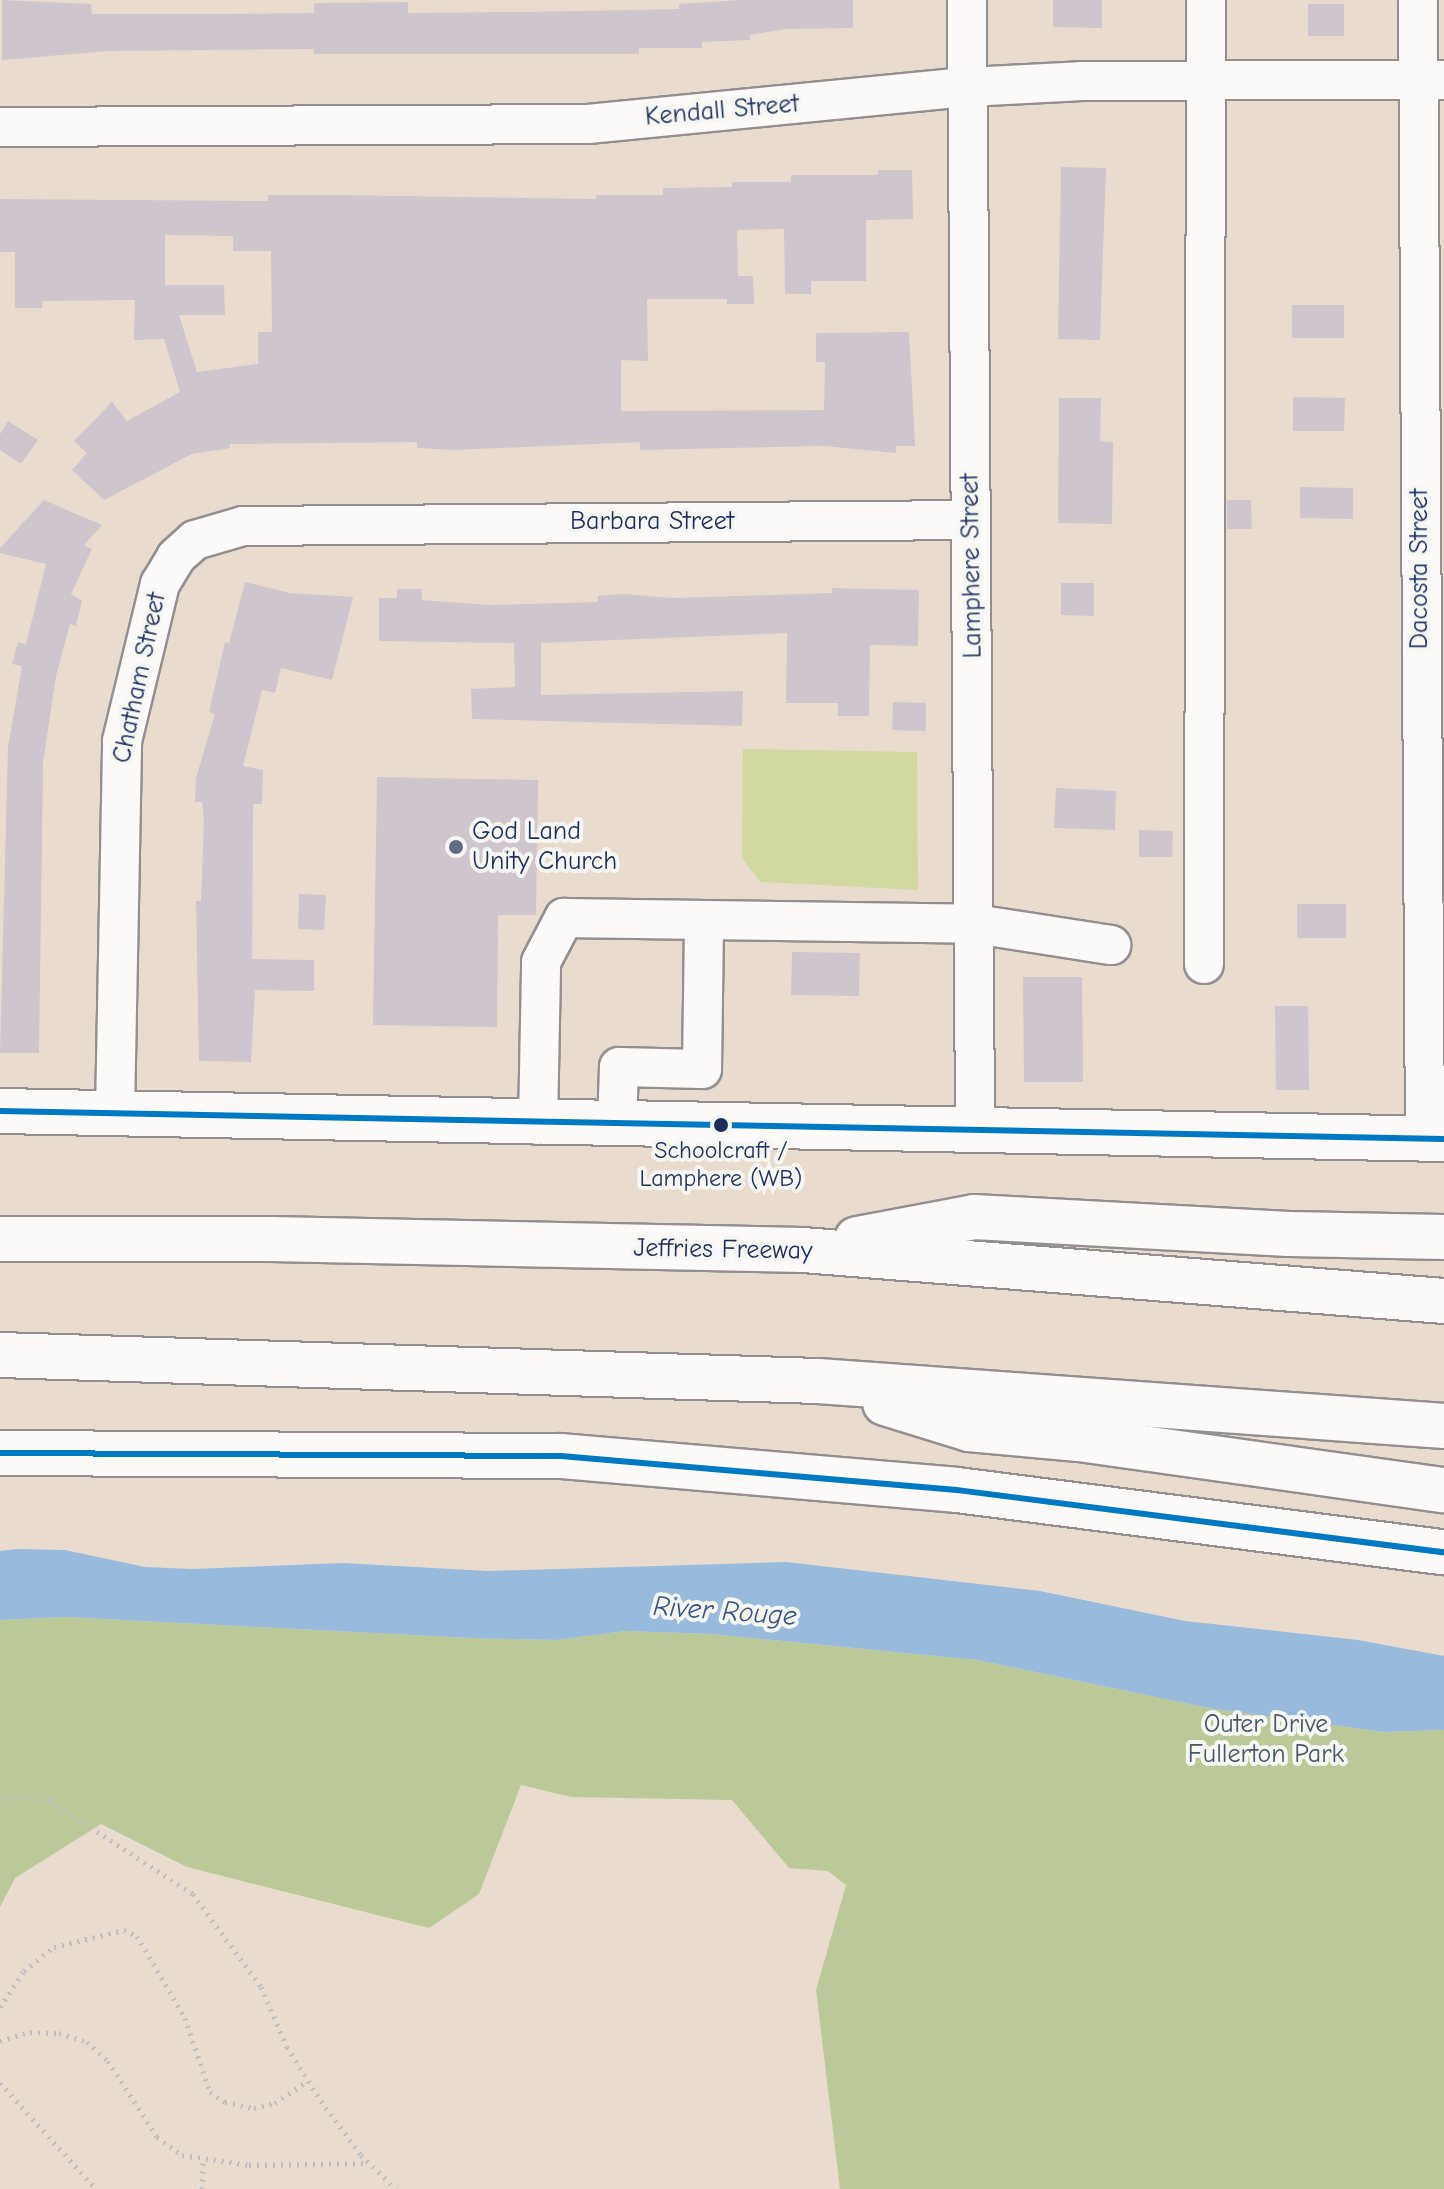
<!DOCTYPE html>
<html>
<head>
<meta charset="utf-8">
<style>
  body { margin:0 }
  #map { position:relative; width:1444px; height:2189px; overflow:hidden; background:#e9dcce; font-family:"Comic Neue",sans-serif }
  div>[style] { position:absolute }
  .green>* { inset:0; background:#d1d9a0 }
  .forest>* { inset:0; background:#bbc897 }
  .water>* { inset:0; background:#98bbdd }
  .building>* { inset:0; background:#cfc6cd }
  .path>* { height:5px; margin-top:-2.5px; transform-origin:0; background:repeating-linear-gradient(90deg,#bfbec1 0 2px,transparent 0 8px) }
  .roads { filter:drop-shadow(2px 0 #938f90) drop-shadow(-2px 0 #938f90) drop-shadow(0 2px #938f90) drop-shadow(0 -2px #938f90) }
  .minor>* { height:38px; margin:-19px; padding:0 19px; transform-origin:19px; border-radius:19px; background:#fcfaf8 }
  .major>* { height:44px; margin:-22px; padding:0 22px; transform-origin:22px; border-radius:22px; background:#fcfaf8 }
  .highway>* { height:44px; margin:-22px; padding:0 22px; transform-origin:22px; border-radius:22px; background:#fcfaf8 }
  .bus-1>* { height:6px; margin:-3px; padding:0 3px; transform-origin:3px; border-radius:3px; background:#0079c2 }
  .dots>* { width:22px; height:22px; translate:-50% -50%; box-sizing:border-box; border:4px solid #f6f6f2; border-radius:50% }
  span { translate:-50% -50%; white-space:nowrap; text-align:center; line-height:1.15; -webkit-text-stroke:8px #f6f6f2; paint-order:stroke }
  .bus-label { font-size:24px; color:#1b2f5e }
  .street-label { font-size:26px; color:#1b2f5e }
  .poi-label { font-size:26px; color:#1b2f5e }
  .left { translate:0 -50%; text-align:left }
  .park-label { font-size:26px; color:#445965 }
  .water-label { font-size:28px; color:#365586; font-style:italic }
</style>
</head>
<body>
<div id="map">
  <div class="green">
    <div style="clip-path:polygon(743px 749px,917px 752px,918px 890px,760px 882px,742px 858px)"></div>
  </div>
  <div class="forest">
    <div style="clip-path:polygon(66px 1617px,470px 1638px,556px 1640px,626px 1631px,710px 1634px,977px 1660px,1214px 1709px,1383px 1732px,1444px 1730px,1444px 2189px,840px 2189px,816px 1990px,846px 1885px,828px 1871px,789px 1868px,732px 1800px,571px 1797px,521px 1785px,479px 1894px,429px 1928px,187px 1867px,101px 1824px,15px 1878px,0 1907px,0 1620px)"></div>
  </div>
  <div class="water">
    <div style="clip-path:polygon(17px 1549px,65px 1550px,145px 1567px,192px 1569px,343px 1563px,488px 1571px,786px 1562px,1040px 1591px,1185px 1621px,1358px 1640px,1444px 1656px,1444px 1730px,1383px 1732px,1214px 1709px,977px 1660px,710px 1634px,626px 1631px,556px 1640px,470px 1638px,66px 1617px,0 1620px,0 1551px)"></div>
  </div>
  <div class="building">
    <div style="clip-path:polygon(2px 0,91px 4px,92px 14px,236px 14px,314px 13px,314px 3px,408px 2px,408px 13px,523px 12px,679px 9px,679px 4px,741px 0,853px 0,853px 28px,786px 29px,750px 35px,750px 40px,702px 42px,702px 48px,639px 48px,639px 54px,314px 54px,314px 49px,109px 51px,2px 60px)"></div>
    <div style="clip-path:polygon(1053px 0,1102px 0,1102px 28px,1053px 27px)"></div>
    <div style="clip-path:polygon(1308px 4px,1344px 4px,1344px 36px,1308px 36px)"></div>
    <div style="clip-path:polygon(1061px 167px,1106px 168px,1100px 340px,1058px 339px)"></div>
    <div style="clip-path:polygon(evenodd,878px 170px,912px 170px,913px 219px,866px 220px,866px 281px,811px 281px,811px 294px,785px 294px,784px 229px,737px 230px,738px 276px,753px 276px,754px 304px,727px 304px,727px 299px,647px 299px,648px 361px,621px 360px,621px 411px,824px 410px,825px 362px,816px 362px,816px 333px,909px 332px,915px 446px,896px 446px,896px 453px,824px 446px,640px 450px,640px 442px,453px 450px,417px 448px,417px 442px,230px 444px,230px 448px,192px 454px,104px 500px,72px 470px,87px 453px,74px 441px,112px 402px,127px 421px,180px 392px,164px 339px,134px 340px,135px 300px,42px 301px,42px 308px,15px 308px,15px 252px,0 252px,0 199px,268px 201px,268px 195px,337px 195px,596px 199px,596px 195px,663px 195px,663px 188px,732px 187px,732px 182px,791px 182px,791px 175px,878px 175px,878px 170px,165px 235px,233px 236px,233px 251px,271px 251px,272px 332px,258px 332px,258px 364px,197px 372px,179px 315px,225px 315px,224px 285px,165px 285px,165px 235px)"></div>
    <div style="clip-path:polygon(1292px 305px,1344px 305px,1344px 338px,1292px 338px)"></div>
    <div style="clip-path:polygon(1293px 397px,1345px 398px,1344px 431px,1293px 431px)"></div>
    <div style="clip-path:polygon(1059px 398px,1101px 398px,1100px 441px,1113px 442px,1112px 524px,1058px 523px)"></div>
    <div style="clip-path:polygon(8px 421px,38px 440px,21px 464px,0 450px,0 434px)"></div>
    <div style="clip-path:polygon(1300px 487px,1353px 488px,1353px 519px,1300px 518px)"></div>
    <div style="clip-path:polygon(44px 500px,102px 525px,84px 545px,92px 549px,71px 594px,82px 601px,76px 626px,70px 624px,56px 676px,43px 763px,39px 1053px,0 1053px,8px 747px,22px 666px,12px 664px,18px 642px,26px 644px,46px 564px,0 553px,0 548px)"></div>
    <div style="clip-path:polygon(1227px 500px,1251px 500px,1252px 529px,1227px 529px)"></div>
    <div style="clip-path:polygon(245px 582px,290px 593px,353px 597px,332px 680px,281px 668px,275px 693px,262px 690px,243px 766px,263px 770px,262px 804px,253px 804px,252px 959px,314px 960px,314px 991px,255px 990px,251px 1062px,199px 1061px,196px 901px,201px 901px,204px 821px,202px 802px,195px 802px,196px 778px,215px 714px,209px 712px,225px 642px,229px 643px)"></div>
    <div style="clip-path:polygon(1061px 583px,1094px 583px,1094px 616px,1061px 615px)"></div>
    <div style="clip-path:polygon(832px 588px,919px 590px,918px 646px,870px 645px,869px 716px,838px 716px,838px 703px,786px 703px,787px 633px,541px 643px,541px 695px,743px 691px,742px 726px,472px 719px,471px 689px,515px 687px,514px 643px,379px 641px,379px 598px,397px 598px,397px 589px,421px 589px,422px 600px,487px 605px,598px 602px,598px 596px,623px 594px,672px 598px,832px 593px)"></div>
    <div style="clip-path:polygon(893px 702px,926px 703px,926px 731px,892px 730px)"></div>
    <div style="clip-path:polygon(377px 777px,538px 780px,536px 915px,498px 915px,497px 1027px,373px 1025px)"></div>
    <div style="clip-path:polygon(1056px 788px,1116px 791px,1115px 830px,1054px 828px)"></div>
    <div style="clip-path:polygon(1139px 830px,1173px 831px,1172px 857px,1139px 857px)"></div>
    <div style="clip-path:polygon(299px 894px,326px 895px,324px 930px,298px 929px)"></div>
    <div style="clip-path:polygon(1297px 904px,1346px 904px,1346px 938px,1297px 938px)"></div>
    <div style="clip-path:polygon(792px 952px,860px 953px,859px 996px,791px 995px)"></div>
    <div style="clip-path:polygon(1023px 977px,1082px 977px,1083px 1082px,1024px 1082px)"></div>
    <div style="clip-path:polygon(1275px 1006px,1308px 1006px,1309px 1090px,1276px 1090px)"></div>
  </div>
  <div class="path">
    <div style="left:0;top:1799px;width:32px;rotate:-7deg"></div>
    <div style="left:32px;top:1795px;width:19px;rotate:18deg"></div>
    <div style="left:50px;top:1801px;width:171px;rotate:33deg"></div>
    <div style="left:193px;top:1894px;width:115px;rotate:53.8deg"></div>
    <div style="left:261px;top:1987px;width:65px;rotate:66.6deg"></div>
    <div style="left:287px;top:2047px;width:64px;rotate:57.8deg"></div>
    <div style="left:321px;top:2101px;width:67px;rotate:53.5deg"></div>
    <div style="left:361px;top:2155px;width:49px;rotate:44.2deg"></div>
    <div style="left:0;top:2007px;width:43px;rotate:-56.3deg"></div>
    <div style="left:24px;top:1971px;width:38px;rotate:-39deg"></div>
    <div style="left:54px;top:1947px;width:72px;rotate:-13.7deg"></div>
    <div style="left:124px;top:1930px;width:14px;rotate:25deg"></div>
    <div style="left:137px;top:1936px;width:95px;rotate:59.7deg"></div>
    <div style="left:185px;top:2018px;width:78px;rotate:71.3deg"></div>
    <div style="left:210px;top:2092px;width:18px;rotate:34deg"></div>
    <div style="left:225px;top:2102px;width:30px;rotate:12deg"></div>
    <div style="left:254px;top:2108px;width:22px;rotate:-13deg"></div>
    <div style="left:275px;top:2103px;width:40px;rotate:-34deg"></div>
    <div style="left:0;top:2041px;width:31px;rotate:-17deg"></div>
    <div style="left:30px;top:2032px;width:29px;rotate:2deg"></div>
    <div style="left:59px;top:2033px;width:29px;rotate:18deg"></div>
    <div style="left:87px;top:2042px;width:28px;rotate:42deg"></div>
    <div style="left:108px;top:2061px;width:90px;rotate:57.2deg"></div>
    <div style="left:157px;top:2137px;width:31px;rotate:36deg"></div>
    <div style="left:182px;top:2155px;width:68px;rotate:8.5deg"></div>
    <div style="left:249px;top:2165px;width:120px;rotate:-1deg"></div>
    <div style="left:0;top:2083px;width:143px;rotate:47.8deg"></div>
    <div style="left:202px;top:2189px;width:30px;rotate:-88deg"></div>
  </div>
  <div class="roads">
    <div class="minor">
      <div style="left:967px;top:0;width:1131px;rotate:89.59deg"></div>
      <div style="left:1418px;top:0;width:1139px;rotate:89.65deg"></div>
      <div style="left:0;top:127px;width:588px;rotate:-0.29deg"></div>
      <div style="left:588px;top:124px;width:382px;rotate:-5.6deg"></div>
      <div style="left:968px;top:87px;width:114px;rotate:-3deg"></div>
      <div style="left:1082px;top:81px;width:362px;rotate:-0.2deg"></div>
      <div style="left:1204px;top:964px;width:964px;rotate:-89.88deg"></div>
      <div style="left:115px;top:1113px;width:372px;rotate:-88.9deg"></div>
      <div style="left:122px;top:741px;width:162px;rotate:-76.4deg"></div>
      <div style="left:160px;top:584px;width:31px;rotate:-59deg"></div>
      <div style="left:176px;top:557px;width:25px;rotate:-42deg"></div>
      <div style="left:195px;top:540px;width:50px;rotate:-16.3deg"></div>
      <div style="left:243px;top:526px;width:727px;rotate:-0.47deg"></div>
      <div style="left:538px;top:1125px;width:163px;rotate:-88.9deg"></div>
      <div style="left:541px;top:962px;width:50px;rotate:-62.4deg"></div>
      <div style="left:564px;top:918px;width:411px;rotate:0.8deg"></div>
      <div style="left:975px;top:924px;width:138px;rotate:8.8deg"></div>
      <div style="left:617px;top:1125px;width:58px;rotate:-88deg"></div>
      <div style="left:619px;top:1067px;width:83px;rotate:1.4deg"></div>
      <div style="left:702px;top:1069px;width:149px;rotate:-89.2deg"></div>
    </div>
    <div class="major">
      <div style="left:0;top:1111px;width:1444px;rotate:1.11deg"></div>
      <div style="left:0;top:1453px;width:561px;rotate:0.31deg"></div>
      <div style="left:561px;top:1456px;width:397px;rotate:4.9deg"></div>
      <div style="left:957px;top:1490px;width:491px;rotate:7.3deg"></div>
    </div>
    <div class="highway">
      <div style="left:0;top:1239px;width:271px"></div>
      <div style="left:271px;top:1239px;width:532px;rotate:1.18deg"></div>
      <div style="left:803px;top:1250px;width:643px;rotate:4.55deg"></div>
      <div style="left:857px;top:1239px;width:119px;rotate:-10.6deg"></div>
      <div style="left:974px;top:1217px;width:315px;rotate:3.1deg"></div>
      <div style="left:1289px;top:1234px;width:155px;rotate:1.1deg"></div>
      <div style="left:0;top:1355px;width:818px;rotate:1.82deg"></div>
      <div style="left:818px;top:1381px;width:628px;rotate:4.11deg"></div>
      <div style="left:885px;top:1403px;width:88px;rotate:17.2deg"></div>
      <div style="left:969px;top:1429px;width:110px;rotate:5.2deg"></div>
      <div style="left:1079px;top:1439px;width:369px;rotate:8deg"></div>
    </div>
  </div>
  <div class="bus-1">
    <div style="left:0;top:1111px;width:1444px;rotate:1.11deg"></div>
    <div style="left:0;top:1453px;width:561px;rotate:0.31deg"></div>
    <div style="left:561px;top:1456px;width:397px;rotate:4.9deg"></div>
    <div style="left:957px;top:1490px;width:491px;rotate:7.3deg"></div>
  </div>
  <div class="dots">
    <div style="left:456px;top:847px;background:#636c85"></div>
    <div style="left:721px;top:1125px;background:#1b2f5e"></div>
  </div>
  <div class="bus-label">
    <span style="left:721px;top:1165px">Schoolcraft /<br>Lamphere (WB)</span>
  </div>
  <div class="street-label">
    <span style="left:722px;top:111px;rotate:-5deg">Kendall Street</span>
    <span style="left:652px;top:522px">Barbara Street</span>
    <span style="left:972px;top:566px;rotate:-91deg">Lamphere Street</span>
    <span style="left:1420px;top:569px;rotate:-90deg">Dacosta Street</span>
    <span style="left:140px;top:678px;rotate:-78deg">Chatham Street</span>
    <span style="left:723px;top:1250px;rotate:1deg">Jeffries Freeway</span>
  </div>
  <div class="poi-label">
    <span class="left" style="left:472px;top:847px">God Land<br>Unity Church</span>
  </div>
  <div class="park-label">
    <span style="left:1266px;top:1740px">Outer Drive<br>Fullerton Park</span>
  </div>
  <div class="water-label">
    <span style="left:725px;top:1611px;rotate:4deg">River Rouge</span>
  </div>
</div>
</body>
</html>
